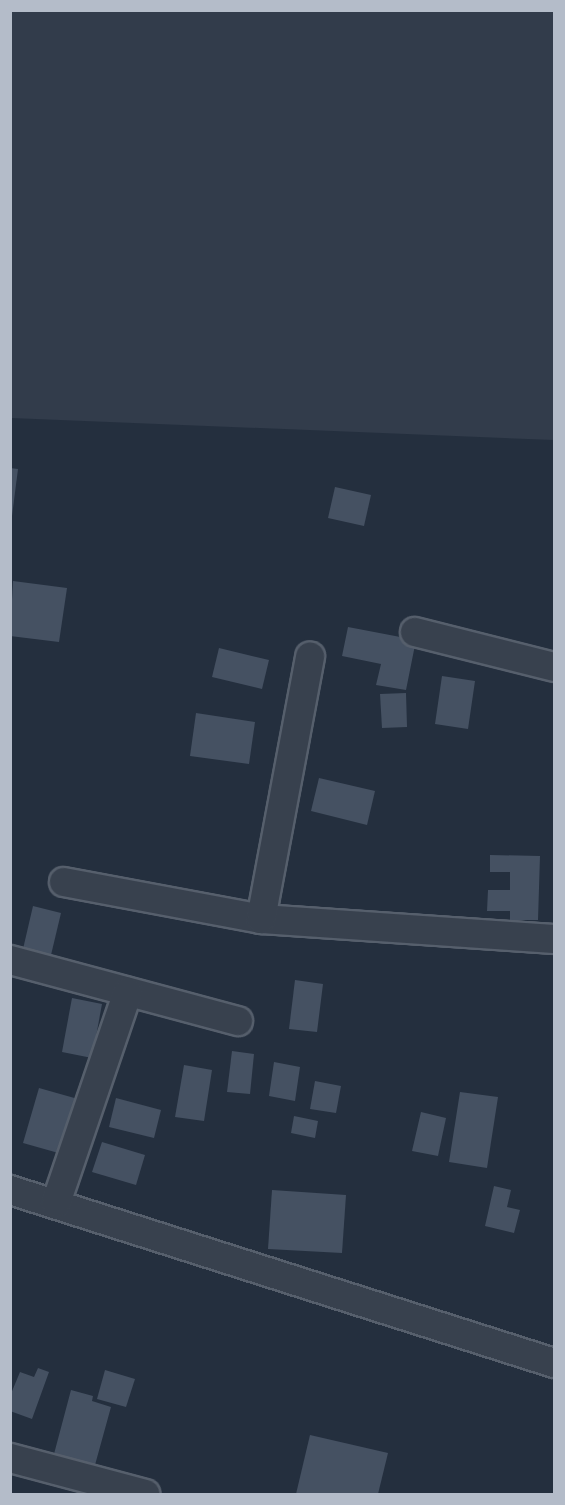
<!DOCTYPE html>
<html>
<head>
<meta charset="utf-8">
<style>
  body { margin:0 }
  #map { position:relative; width:565px; height:1505px; overflow:hidden; background:#242f3e; font-family:"IBM Plex Sans",sans-serif }
  div>[style] { position:absolute }
  .airport>* { inset:0; background:#323c4b }
  .building>* { inset:0; background:#455162 }
  .roads { filter:drop-shadow(2px 0 #565f6c) drop-shadow(-2px 0 #565f6c) drop-shadow(0 2px #565f6c) drop-shadow(0 -2px #565f6c) }
  .street>* { height:28px; margin:-14px; padding:0 14px; transform-origin:14px; border-radius:14px; background:#38414e }
  span { translate:-50% -50%; white-space:nowrap; text-align:center; line-height:1.15; -webkit-text-stroke:5px #1d2633; paint-order:stroke }
  .frame { position:absolute; inset:0; border:12px solid #b4bcc9; pointer-events:none }
</style>
</head>
<body>
<div id="map">
  <div class="airport">
    <div style="clip-path:polygon(11px 10px,554px 11px,554px 440px,11px 418px)"></div>
  </div>
  <div class="building">
    <div style="clip-path:polygon(10px 468px,18px 469px,12px 516px,10px 515px)"></div>
    <div style="clip-path:polygon(335px 487px,371px 495px,364px 526px,328px 518px)"></div>
    <div style="clip-path:polygon(13px 581px,67px 588px,59px 642px,10px 636px)"></div>
    <div style="clip-path:polygon(348px 627px,416px 640px,406px 690px,376px 685px,381px 664px,342px 656px)"></div>
    <div style="clip-path:polygon(219px 648px,269px 660px,262px 689px,212px 677px)"></div>
    <div style="clip-path:polygon(442px 676px,475px 681px,468px 729px,435px 724px)"></div>
    <div style="clip-path:polygon(406px 693px,407px 727px,382px 728px,380px 694px)"></div>
    <div style="clip-path:polygon(196px 713px,255px 722px,249px 764px,190px 756px)"></div>
    <div style="clip-path:polygon(319px 778px,375px 791px,367px 825px,311px 811px)"></div>
    <div style="clip-path:polygon(490px 855px,540px 856px,538px 920px,510px 920px,510px 911px,487px 911px,488px 890px,510px 890px,510px 872px,490px 872px)"></div>
    <div style="clip-path:polygon(33px 906px,61px 913px,51px 955px,23px 949px)"></div>
    <div style="clip-path:polygon(295px 980px,323px 984px,317px 1032px,289px 1029px)"></div>
    <div style="clip-path:polygon(72px 998px,102px 1004px,92px 1058px,62px 1052px)"></div>
    <div style="clip-path:polygon(232px 1051px,254px 1054px,250px 1094px,227px 1092px)"></div>
    <div style="clip-path:polygon(274px 1062px,300px 1067px,295px 1101px,269px 1096px)"></div>
    <div style="clip-path:polygon(184px 1065px,212px 1070px,204px 1121px,175px 1117px)"></div>
    <div style="clip-path:polygon(315px 1081px,341px 1086px,336px 1113px,310px 1109px)"></div>
    <div style="clip-path:polygon(39px 1088px,85px 1101px,69px 1156px,23px 1143px)"></div>
    <div style="clip-path:polygon(460px 1092px,498px 1097px,487px 1168px,449px 1162px)"></div>
    <div style="clip-path:polygon(116px 1098px,161px 1110px,154px 1138px,109px 1127px)"></div>
    <div style="clip-path:polygon(421px 1112px,446px 1118px,438px 1156px,412px 1151px)"></div>
    <div style="clip-path:polygon(294px 1116px,318px 1121px,315px 1138px,291px 1133px)"></div>
    <div style="clip-path:polygon(102px 1142px,145px 1155px,136px 1185px,92px 1172px)"></div>
    <div style="clip-path:polygon(494px 1186px,511px 1190px,507px 1207px,520px 1210px,514px 1233px,485px 1226px)"></div>
    <div style="clip-path:polygon(272px 1190px,346px 1195px,342px 1253px,268px 1249px)"></div>
    <div style="clip-path:polygon(38px 1368px,49px 1372px,32px 1419px,10px 1411px,10px 1396px,20px 1372px,34px 1377px)"></div>
    <div style="clip-path:polygon(105px 1370px,135px 1379px,126px 1407px,97px 1399px)"></div>
    <div style="clip-path:polygon(71px 1390px,93px 1396px,92px 1401px,111px 1407px,95px 1465px,54px 1454px)"></div>
    <div style="clip-path:polygon(310px 1435px,388px 1453px,378px 1494px,296px 1494px)"></div>
  </div>
  <div class="roads">
    <div class="street">
      <div style="left:415px;top:632px;width:143px;rotate:14.1deg"></div>
      <div style="left:64px;top:882px;width:200px;rotate:10.6deg"></div>
      <div style="left:261px;top:919px;width:294px;rotate:3.9deg"></div>
      <div style="left:261px;top:919px;width:267px;rotate:-79.4deg"></div>
      <div style="left:10px;top:960px;width:236px;rotate:15deg"></div>
      <div style="left:10px;top:1190px;width:571px;rotate:17.64deg"></div>
      <div style="left:56px;top:1203px;width:223px;rotate:-71.2deg"></div>
      <div style="left:10px;top:1458px;width:140px;rotate:14.9deg"></div>
    </div>
  </div>
  <div class="frame"></div>
</div>
</body>
</html>
